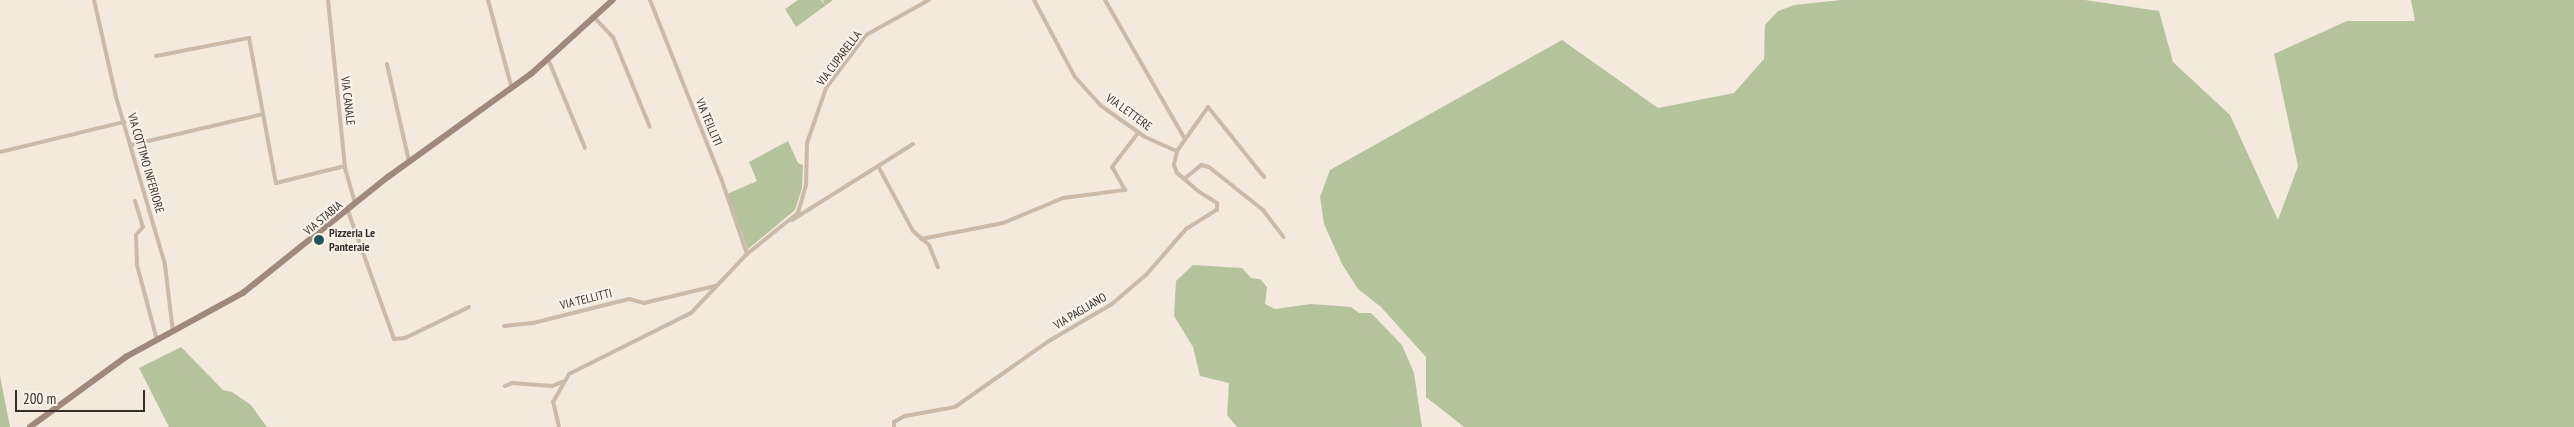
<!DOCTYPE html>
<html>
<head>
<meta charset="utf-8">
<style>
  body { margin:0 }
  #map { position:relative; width:2574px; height:427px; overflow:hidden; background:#f3e9dd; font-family:"PT Sans Narrow",sans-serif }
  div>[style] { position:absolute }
  .green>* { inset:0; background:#b5c39d }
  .street>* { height:4px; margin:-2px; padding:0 2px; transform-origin:2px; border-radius:2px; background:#ccbaa9 }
  .secondary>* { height:5.5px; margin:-2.75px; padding:0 2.75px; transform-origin:2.75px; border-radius:2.75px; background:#a0887a }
  .dots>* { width:14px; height:14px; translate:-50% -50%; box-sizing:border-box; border:2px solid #faf3ea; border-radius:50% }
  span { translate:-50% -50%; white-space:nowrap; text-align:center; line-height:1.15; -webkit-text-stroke:4px #faf3ea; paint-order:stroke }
  .street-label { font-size:12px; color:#392e29 }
  .poi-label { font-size:12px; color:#392e29; font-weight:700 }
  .left { translate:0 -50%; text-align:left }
  .scale { position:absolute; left:15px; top:390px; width:130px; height:22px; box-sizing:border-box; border:2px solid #392e29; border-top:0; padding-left:6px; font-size:15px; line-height:18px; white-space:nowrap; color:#392e29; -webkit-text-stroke:4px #faf3ea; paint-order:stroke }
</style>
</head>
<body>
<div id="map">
  <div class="green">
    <div style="clip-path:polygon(798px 0,821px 0,824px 4px,823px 0,833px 0,796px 27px,785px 9px)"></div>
    <div style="clip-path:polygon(1841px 0,2085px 0,2159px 11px,2173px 62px,2230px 115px,2278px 220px,2298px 166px,2274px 54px,2347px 21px,2415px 21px,2411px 0,2574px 0,2574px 427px,1464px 427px,1426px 397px,1426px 357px,1381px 307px,1358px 289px,1342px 264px,1324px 224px,1320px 197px,1330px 170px,1562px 40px,1658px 108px,1734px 93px,1764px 59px,1765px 25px,1778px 11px,1794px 5px)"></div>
    <div style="clip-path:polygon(788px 141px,798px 163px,803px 165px,802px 188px,795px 210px,748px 249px,727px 194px,757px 181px,749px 162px)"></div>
    <div style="clip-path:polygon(1193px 265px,1242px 268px,1251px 278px,1260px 279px,1267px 287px,1265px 304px,1275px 309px,1311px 304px,1351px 307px,1359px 313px,1371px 313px,1402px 345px,1414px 373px,1422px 427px,1237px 427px,1227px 415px,1229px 383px,1200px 376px,1193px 347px,1174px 316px,1176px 281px)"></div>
    <div style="clip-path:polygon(181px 347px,223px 390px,232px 392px,251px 405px,267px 427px,169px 427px,139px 368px)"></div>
    <div style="clip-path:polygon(0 376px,10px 427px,0 427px)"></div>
  </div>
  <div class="street">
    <div style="left:94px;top:0;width:99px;rotate:77.2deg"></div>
    <div style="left:116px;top:97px;width:175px;rotate:73.7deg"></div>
    <div style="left:165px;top:265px;width:67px;rotate:83.2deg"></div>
    <div style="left:328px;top:0;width:169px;rotate:84.2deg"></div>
    <div style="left:345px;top:168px;width:37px;rotate:74deg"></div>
    <div style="left:488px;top:0;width:92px;rotate:74.9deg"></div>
    <div style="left:650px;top:0;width:192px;rotate:68.3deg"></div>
    <div style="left:721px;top:178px;width:80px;rotate:71.1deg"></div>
    <div style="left:1034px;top:0;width:87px;rotate:62deg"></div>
    <div style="left:1075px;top:77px;width:38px;rotate:48deg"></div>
    <div style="left:1100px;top:105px;width:55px;rotate:35.4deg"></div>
    <div style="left:1145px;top:137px;width:35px;rotate:24deg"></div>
    <div style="left:1105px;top:0;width:160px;rotate:60.1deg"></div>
    <div style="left:595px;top:18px;width:26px;rotate:47deg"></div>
    <div style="left:613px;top:37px;width:97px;rotate:67.7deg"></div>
    <div style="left:156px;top:56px;width:95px;rotate:-11deg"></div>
    <div style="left:249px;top:38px;width:147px;rotate:79.5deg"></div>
    <div style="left:276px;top:183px;width:71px;rotate:-13.8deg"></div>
    <div style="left:548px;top:59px;width:96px;rotate:67.4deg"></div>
    <div style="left:387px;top:64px;width:100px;rotate:77.3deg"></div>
    <div style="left:131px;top:145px;width:136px;rotate:-13.2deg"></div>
    <div style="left:0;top:152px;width:128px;rotate:-13.6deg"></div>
    <div style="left:878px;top:166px;width:74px;rotate:61.7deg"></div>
    <div style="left:913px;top:231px;width:21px;rotate:41deg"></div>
    <div style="left:929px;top:245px;width:24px;rotate:68deg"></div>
    <div style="left:1184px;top:179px;width:22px;rotate:-39deg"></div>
    <div style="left:1201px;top:165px;width:8px;rotate:14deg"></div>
    <div style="left:1209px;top:167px;width:69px;rotate:38.5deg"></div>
    <div style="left:1263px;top:210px;width:34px;rotate:53deg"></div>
    <div style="left:135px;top:201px;width:27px;rotate:73deg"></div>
    <div style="left:143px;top:227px;width:11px;rotate:131deg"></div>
    <div style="left:136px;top:235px;width:30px;rotate:88deg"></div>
    <div style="left:137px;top:265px;width:78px;rotate:75.1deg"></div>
    <div style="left:348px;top:211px;width:136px;rotate:70.2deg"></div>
    <div style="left:394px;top:339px;width:11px;rotate:-5deg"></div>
    <div style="left:405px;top:338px;width:71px;rotate:-25.8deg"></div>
    <div style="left:792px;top:220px;width:143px;rotate:-32.1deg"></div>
    <div style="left:921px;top:239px;width:84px;rotate:-11deg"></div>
    <div style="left:1003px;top:223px;width:65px;rotate:-22.6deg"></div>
    <div style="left:1063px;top:198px;width:63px;rotate:-7.4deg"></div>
    <div style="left:1125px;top:190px;width:26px;rotate:-119deg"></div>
    <div style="left:1112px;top:167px;width:43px;rotate:-52.6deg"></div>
    <div style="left:504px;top:326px;width:29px;rotate:-6deg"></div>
    <div style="left:533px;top:323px;width:99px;rotate:-14deg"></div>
    <div style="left:629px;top:299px;width:16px;rotate:15deg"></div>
    <div style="left:644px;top:303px;width:73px;rotate:-13.5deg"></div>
    <div style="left:505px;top:386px;width:8px;rotate:-23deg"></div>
    <div style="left:512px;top:383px;width:40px;rotate:4.3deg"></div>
    <div style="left:552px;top:386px;width:11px;rotate:-22deg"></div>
    <div style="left:559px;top:427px;width:26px;rotate:-103deg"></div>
    <div style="left:553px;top:402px;width:32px;rotate:-60deg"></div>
    <div style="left:569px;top:374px;width:136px;rotate:-26.6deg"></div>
    <div style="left:691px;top:313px;width:81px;rotate:-46.5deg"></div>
    <div style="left:747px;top:254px;width:65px;rotate:-38.8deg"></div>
    <div style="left:798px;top:213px;width:29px;rotate:-74deg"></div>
    <div style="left:806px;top:185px;width:42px;rotate:-88.6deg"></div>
    <div style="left:807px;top:143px;width:58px;rotate:-70.9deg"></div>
    <div style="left:826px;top:88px;width:66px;rotate:-53deg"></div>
    <div style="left:866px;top:35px;width:72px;rotate:-29.1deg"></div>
    <div style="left:894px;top:427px;width:5px;rotate:-90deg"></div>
    <div style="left:894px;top:422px;width:13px;rotate:-29deg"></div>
    <div style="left:905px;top:416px;width:51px;rotate:-10.2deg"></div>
    <div style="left:955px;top:407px;width:115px;rotate:-35.1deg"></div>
    <div style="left:1049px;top:341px;width:73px;rotate:-30.4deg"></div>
    <div style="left:1112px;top:304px;width:46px;rotate:-40.6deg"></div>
    <div style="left:1147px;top:274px;width:60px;rotate:-49.1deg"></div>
    <div style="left:1186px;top:229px;width:36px;rotate:-32deg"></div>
    <div style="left:1217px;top:210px;width:7px;rotate:-90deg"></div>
    <div style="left:1217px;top:203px;width:22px;rotate:-148deg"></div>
    <div style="left:1198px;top:191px;width:28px;rotate:-139deg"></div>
    <div style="left:1177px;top:173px;width:9px;rotate:-111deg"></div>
    <div style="left:1174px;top:165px;width:14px;rotate:-78deg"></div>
    <div style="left:1177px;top:151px;width:54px;rotate:-54.8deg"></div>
    <div style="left:1208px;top:107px;width:90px;rotate:51.3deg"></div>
  </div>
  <div class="secondary">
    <div style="left:30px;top:427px;width:119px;rotate:-36.1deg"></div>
    <div style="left:126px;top:357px;width:133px;rotate:-28.7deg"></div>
    <div style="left:243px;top:293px;width:186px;rotate:-38.7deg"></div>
    <div style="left:388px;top:177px;width:176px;rotate:-35.8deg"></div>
    <div style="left:531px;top:74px;width:110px;rotate:-42.1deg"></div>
  </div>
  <div class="dots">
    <div style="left:319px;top:240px;background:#1d565c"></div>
  </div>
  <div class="street-label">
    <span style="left:839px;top:58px;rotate:-53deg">VIA CUPARELLA</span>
    <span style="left:348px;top:101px;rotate:83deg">VIA CANALE</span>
    <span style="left:1129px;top:112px;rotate:36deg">VIA LETTERE</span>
    <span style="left:709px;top:122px;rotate:67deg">VIA TEILLITI</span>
    <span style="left:146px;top:163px;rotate:74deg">VIA COTTIMO INFERIORE</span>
    <span style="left:323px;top:218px;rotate:-40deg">VIA STABIA</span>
    <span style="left:586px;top:299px;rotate:-14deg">VIA TELLITTI</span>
    <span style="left:1080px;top:311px;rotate:-31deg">VIA PAGLIANO</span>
  </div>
  <div class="poi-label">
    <span class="left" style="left:329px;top:240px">Pizzeria Le<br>Panteraie</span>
  </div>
  <div class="scale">200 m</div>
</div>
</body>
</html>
